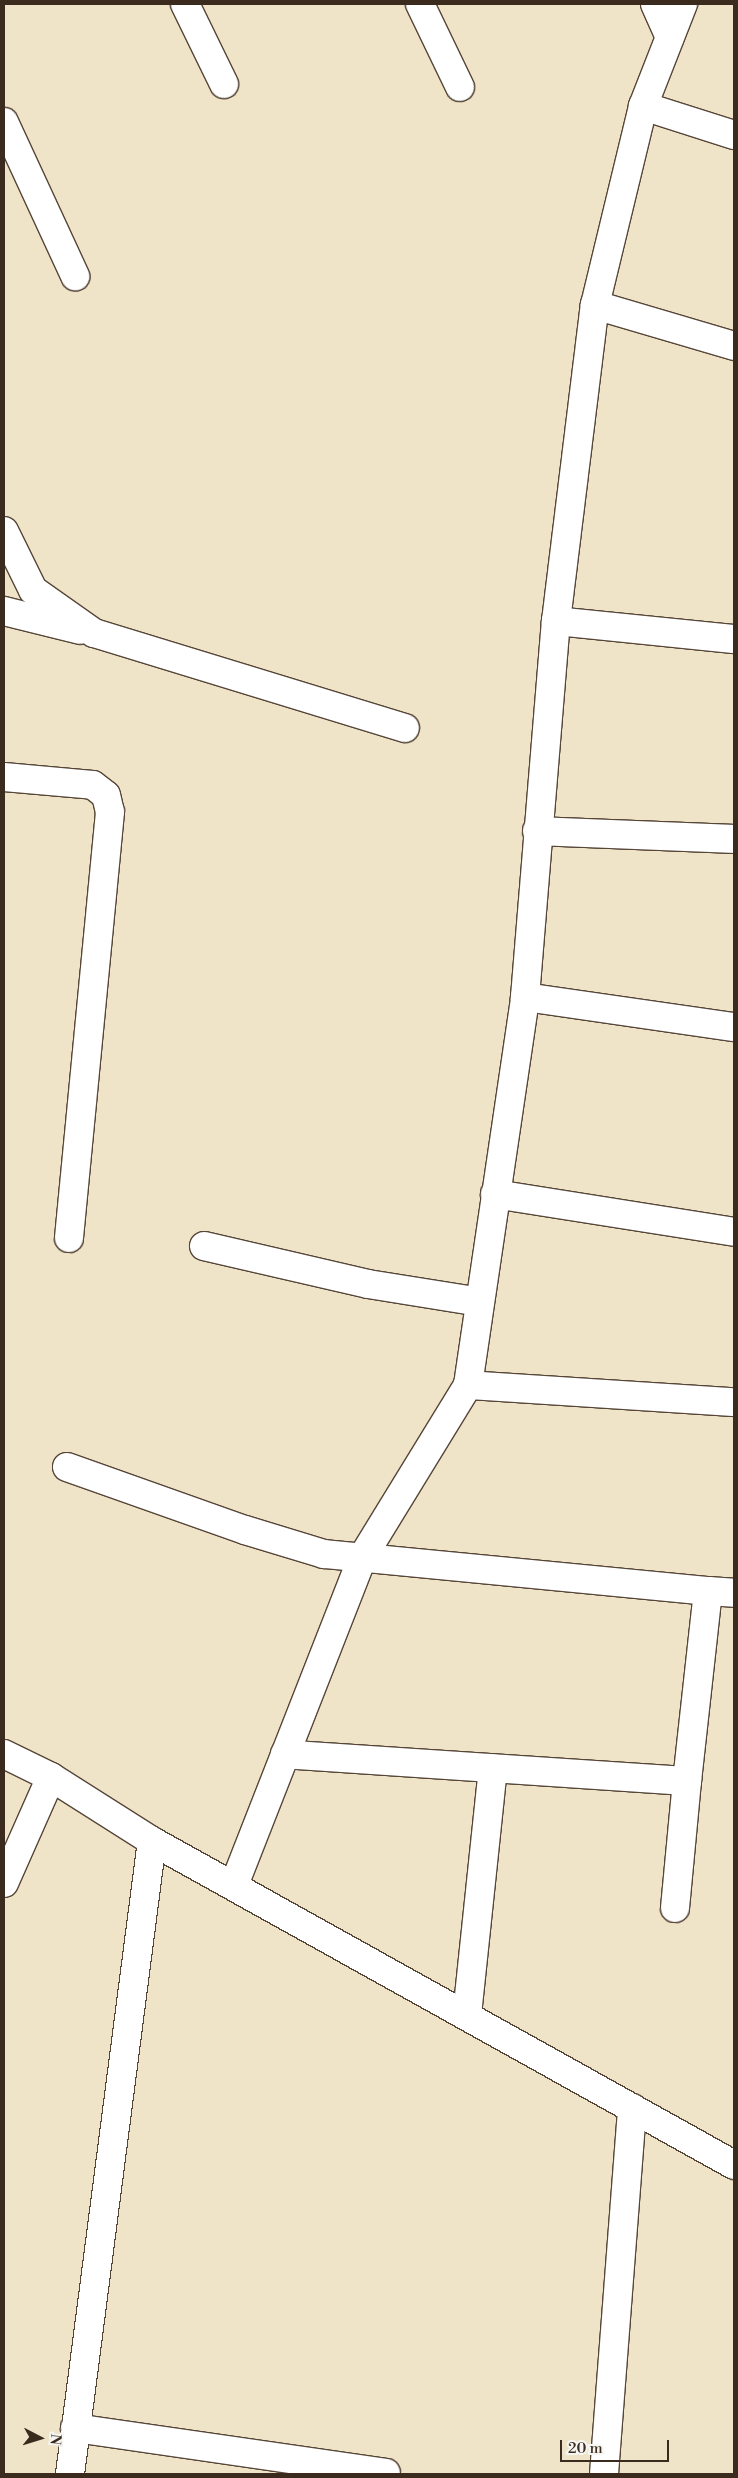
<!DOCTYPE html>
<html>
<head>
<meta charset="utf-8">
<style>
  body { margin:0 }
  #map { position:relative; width:738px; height:2478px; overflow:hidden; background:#efe3c8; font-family:"Libre Bodoni",serif }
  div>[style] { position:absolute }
  .roads { filter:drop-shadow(1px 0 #564638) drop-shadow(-1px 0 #564638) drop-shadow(0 1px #564638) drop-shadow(0 -1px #564638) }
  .minor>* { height:28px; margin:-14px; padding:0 14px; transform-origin:14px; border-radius:14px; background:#fff }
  span { translate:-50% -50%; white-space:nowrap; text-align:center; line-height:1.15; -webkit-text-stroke:4px #f6f6f2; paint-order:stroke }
  .frame { position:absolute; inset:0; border:5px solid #3b2a1e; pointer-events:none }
  .north { position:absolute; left:15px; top:2413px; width:50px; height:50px; -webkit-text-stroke:4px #f6f6f2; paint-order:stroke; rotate:95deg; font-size:14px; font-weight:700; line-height:20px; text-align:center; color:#3b2a1e }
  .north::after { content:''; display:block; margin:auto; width:18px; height:22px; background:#3b2a1e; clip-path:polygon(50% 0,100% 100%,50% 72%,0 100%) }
  .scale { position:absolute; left:560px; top:2440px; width:109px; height:22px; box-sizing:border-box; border:2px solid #3b2a1e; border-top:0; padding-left:6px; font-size:15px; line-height:18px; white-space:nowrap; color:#3b2a1e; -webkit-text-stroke:4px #f6f6f2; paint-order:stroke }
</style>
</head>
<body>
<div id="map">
  <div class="roads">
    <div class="minor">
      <div style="left:185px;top:4px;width:89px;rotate:64deg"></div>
      <div style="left:420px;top:4px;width:92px;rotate:64.3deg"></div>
      <div style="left:655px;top:4px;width:36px;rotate:66deg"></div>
      <div style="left:643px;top:106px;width:96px;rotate:17.7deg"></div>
      <div style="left:4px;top:122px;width:170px;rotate:65.2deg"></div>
      <div style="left:595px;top:305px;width:145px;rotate:16.4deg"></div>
      <div style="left:4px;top:531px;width:66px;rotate:63.8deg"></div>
      <div style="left:33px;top:590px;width:75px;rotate:35.2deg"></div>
      <div style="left:94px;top:633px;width:325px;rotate:17deg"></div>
      <div style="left:4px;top:611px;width:78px;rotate:14deg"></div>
      <div style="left:556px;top:621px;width:179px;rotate:5.8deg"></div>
      <div style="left:4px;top:777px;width:89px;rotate:5.1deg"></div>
      <div style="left:93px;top:785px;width:16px;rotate:38deg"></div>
      <div style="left:106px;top:795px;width:17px;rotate:77deg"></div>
      <div style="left:110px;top:812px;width:428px;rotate:95.5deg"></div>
      <div style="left:537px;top:831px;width:197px;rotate:2.3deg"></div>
      <div style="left:525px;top:997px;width:211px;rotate:8.2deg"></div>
      <div style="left:495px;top:1194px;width:242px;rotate:9deg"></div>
      <div style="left:204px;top:1246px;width:168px;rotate:13deg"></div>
      <div style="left:368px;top:1284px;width:113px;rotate:9.1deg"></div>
      <div style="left:468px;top:1385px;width:267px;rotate:3.7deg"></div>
      <div style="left:67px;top:1467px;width:189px;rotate:19.5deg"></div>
      <div style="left:245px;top:1530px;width:83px;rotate:16.9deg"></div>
      <div style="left:324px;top:1554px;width:386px;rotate:5.5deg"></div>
      <div style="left:708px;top:1591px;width:191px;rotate:96.3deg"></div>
      <div style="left:687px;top:1781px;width:403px;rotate:-176.2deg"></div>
      <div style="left:708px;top:1591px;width:26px;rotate:4deg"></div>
      <div style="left:4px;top:1754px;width:52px;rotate:26.1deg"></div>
      <div style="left:51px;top:1777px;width:120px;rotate:32.4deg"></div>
      <div style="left:152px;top:1841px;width:666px;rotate:29.1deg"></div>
      <div style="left:4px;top:1883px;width:116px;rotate:-66.1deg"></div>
      <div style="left:234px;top:1885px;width:351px;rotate:-68.6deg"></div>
      <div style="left:362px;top:1558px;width:203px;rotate:-58.5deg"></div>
      <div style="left:468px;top:1385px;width:392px;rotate:-81.6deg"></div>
      <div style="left:525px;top:997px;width:377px;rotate:-85.3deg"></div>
      <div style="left:556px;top:621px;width:318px;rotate:-83deg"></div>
      <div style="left:595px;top:305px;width:205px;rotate:-76.4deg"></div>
      <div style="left:643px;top:106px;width:110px;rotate:-68.6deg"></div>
      <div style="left:675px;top:1908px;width:128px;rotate:-84.6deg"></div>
      <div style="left:467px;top:2015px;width:248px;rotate:-84deg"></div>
      <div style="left:75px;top:2428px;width:314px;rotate:8.2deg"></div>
      <div style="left:70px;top:2474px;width:638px;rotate:-82.62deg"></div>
      <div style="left:604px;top:2474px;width:367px;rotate:-85.6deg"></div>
    </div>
  </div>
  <div class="frame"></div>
  <div class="north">N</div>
  <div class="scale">20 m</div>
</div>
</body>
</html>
